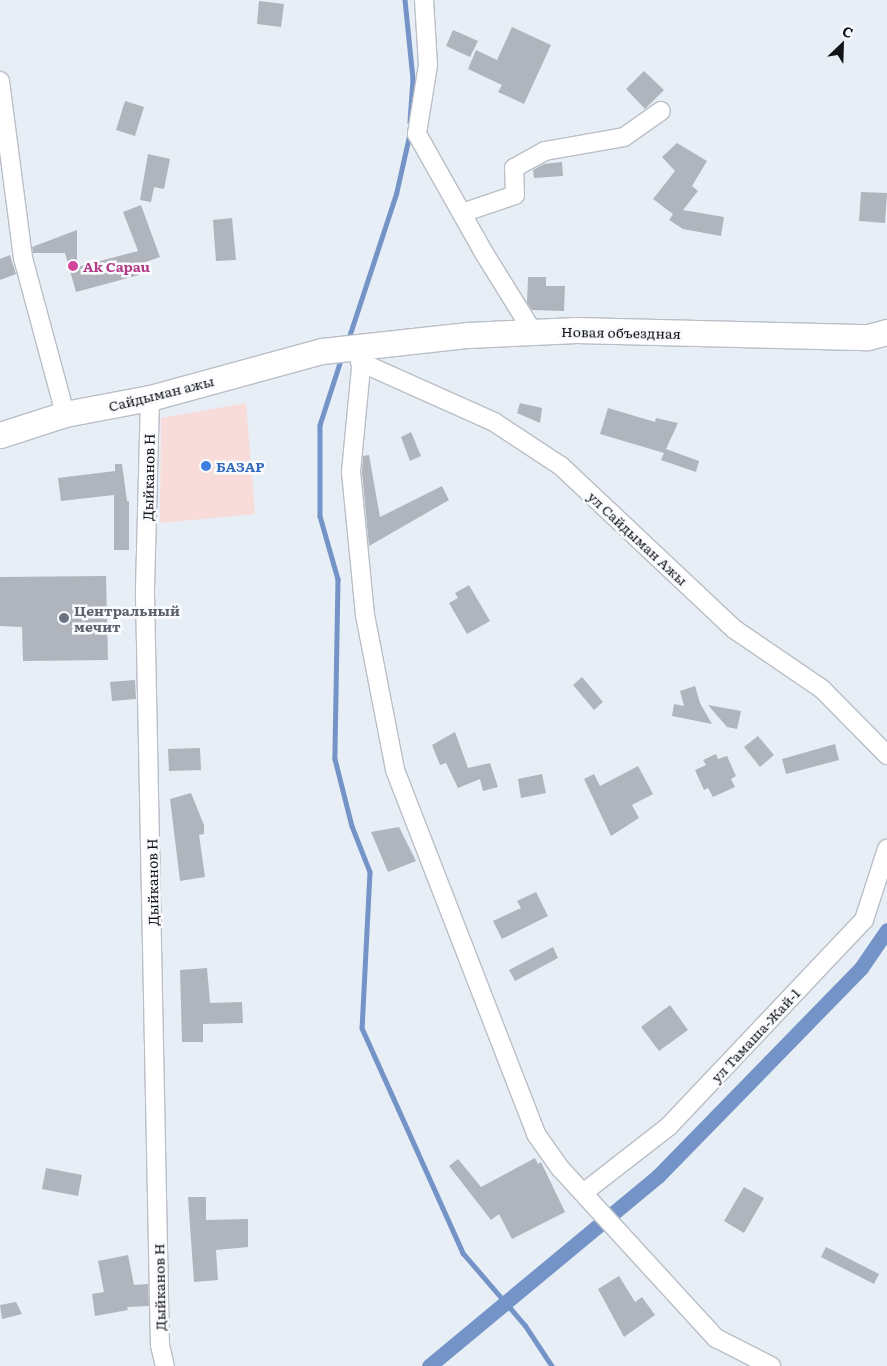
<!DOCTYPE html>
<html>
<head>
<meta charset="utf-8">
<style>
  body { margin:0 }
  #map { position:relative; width:887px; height:1366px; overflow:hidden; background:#e8eef6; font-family:Literata,serif }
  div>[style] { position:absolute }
  .commercial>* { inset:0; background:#f7dcda }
  .stream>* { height:4.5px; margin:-2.25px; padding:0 2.25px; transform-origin:2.25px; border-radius:2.25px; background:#7494c8 }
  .canal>* { height:15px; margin:-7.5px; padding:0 7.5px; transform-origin:7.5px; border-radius:7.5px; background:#7494c8 }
  .building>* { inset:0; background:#b0b5bd }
  .roads { filter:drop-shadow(1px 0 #babfc7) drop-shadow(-1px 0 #babfc7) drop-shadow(0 1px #babfc7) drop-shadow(0 -1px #babfc7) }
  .street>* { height:18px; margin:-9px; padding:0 9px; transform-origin:9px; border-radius:9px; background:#fff }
  .secondary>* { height:25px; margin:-12.5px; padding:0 12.5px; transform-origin:12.5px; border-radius:12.5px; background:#fff }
  .dots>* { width:14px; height:14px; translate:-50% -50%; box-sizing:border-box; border:2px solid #f9fbfe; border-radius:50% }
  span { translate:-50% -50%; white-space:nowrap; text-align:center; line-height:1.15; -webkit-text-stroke:5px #f9fbfe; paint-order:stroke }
  .hotel-label { font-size:14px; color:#b23c85; font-weight:700 }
  .left { translate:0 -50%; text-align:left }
  .street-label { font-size:14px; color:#121316 }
  .shop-label { font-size:14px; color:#366cbe; font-weight:700 }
  .worship-label { font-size:14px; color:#5b616d; font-weight:700 }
  .north { position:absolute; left:817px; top:20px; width:50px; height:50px; -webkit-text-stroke:4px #f9fbfe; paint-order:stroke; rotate:24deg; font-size:14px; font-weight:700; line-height:20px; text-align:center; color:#121316 }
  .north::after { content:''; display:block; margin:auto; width:18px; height:22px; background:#121316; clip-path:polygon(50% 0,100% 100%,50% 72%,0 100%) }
</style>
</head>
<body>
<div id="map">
  <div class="commercial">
    <div style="clip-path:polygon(246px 403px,255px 514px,160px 523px,161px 418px)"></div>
  </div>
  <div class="stream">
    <div style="left:405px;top:0;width:79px;rotate:84.2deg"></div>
    <div style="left:413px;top:79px;width:43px;rotate:94deg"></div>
    <div style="left:348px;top:340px;width:154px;rotate:-71.8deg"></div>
    <div style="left:396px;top:194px;width:64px;rotate:-77.3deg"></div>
    <div style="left:342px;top:357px;width:71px;rotate:107.9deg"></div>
    <div style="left:320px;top:425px;width:91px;rotate:90deg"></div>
    <div style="left:320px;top:516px;width:66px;rotate:74.1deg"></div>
    <div style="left:338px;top:579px;width:180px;rotate:91deg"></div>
    <div style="left:335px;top:759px;width:69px;rotate:75.8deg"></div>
    <div style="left:352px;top:826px;width:49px;rotate:68.6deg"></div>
    <div style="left:370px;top:872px;width:156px;rotate:92.9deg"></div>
    <div style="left:362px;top:1028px;width:247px;rotate:65.8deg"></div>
    <div style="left:463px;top:1253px;width:95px;rotate:49.3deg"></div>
    <div style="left:525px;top:1325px;width:49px;rotate:56.6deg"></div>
  </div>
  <div class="canal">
    <div style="left:429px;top:1366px;width:298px;rotate:-39.7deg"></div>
    <div style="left:658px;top:1176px;width:291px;rotate:-45.7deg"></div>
    <div style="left:861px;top:968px;width:46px;rotate:-55.6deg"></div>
  </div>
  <div class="building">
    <div style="clip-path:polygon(259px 1px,284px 4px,281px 27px,257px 24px)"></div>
    <div style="clip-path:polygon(512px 27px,551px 45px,524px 104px,498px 92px,502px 85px,468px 69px,476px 50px,497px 60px)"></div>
    <div style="clip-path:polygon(453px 30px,478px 41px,470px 57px,446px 46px)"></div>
    <div style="clip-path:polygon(644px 71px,664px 90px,645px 109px,626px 89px)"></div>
    <div style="clip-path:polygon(125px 101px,144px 107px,135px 136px,116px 130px)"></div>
    <div style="clip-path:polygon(677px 143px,707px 161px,692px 186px,698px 191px,683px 210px,724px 217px,721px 236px,683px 229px,669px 220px,673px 214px,653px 199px,675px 171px,662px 157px)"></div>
    <div style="clip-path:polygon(148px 154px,170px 159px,164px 189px,154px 187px,151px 202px,140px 200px)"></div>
    <div style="clip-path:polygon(562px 162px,563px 176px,534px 178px,533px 170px,544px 164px)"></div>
    <div style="clip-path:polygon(861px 192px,887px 193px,885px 223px,859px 221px)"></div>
    <div style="clip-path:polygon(141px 205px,160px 257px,137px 265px,139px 275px,76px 292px,65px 253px,33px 253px,32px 247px,77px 230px,77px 267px,138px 251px,123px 212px)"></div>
    <div style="clip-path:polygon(232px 218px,236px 260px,216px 261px,213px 220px)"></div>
    <div style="clip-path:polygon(10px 255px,16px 274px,0 280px,0 259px)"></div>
    <div style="clip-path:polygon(528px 277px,546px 277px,546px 286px,565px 286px,564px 311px,532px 310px,527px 303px)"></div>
    <div style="clip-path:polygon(520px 403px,542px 408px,540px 423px,517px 413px)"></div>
    <div style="clip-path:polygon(608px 408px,655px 422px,656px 418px,678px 423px,666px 449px,699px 461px,696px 472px,661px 460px,664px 453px,600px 434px)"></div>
    <div style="clip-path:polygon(411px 432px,421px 456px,410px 461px,401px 437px)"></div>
    <div style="clip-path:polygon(369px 455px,380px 517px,442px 486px,449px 500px,369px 546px,362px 472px,363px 456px)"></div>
    <div style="clip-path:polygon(115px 464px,122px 464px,127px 501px,129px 501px,129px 550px,114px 550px,114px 495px,61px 501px,58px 478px,115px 471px)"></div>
    <div style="clip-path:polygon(106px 576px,108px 660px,23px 661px,22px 627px,0 626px,0 577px)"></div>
    <div style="clip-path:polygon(469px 585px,490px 621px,467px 634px,449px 603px,458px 598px,455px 593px)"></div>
    <div style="clip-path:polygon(582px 677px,603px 702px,594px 710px,573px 685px)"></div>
    <div style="clip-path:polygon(135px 680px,136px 699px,112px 701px,110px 682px)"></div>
    <div style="clip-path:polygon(695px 686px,700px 703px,712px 724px,672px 716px,674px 704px,684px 706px,680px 691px)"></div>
    <div style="clip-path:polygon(708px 705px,741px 711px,737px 729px,727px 727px)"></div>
    <div style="clip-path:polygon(455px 732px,468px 768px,490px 763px,498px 787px,483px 791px,480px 779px,458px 788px,446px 763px,440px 765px,432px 745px)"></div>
    <div style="clip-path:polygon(758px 736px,774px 755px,760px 767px,744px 747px)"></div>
    <div style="clip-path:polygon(835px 744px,839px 760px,786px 774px,782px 759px)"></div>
    <div style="clip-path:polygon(200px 748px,201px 770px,169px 771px,168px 749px)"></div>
    <div style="clip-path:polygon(716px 754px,718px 759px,727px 756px,736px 776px,731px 779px,735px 787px,713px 797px,708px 788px,704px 790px,695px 770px,706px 765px,703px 760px)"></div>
    <div style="clip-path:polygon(638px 766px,653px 794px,632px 805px,639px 818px,611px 836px,584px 779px,594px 774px,600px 786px)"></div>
    <div style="clip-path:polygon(542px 774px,546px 793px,521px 798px,518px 779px)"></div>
    <div style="clip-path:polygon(191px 793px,204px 825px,204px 834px,199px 835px,205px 877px,180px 881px,170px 799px)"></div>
    <div style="clip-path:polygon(399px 827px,416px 861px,388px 872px,371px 832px)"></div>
    <div style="clip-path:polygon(536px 892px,548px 916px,502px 939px,493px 921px,521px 908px,517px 901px)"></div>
    <div style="clip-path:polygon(553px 947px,558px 958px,515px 981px,509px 970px)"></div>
    <div style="clip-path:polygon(207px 968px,210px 1003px,242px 1002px,243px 1023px,203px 1024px,203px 1042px,182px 1042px,180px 970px)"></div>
    <div style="clip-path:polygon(670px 1005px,688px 1030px,659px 1051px,641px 1027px)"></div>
    <div style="clip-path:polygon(535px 1158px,538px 1164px,541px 1162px,565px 1212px,512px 1239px,499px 1214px,491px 1220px,449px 1166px,458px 1159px,481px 1187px)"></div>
    <div style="clip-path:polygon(46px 1168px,82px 1175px,78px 1196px,42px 1189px)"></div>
    <div style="clip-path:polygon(744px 1187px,764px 1198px,744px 1233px,724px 1221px)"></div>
    <div style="clip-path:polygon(188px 1197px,206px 1197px,206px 1220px,248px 1219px,248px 1247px,216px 1250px,218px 1280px,194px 1282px)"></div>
    <div style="clip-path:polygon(826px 1247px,879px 1274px,874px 1284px,821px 1257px)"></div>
    <div style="clip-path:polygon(128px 1255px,134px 1285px,148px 1284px,149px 1306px,127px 1307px,128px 1310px,95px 1316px,92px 1294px,104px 1292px,98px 1261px)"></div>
    <div style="clip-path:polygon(619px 1276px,635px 1302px,642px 1297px,655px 1315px,624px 1337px,598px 1289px)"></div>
    <div style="clip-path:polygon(16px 1302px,22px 1314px,2px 1319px,0 1305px)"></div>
  </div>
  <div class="roads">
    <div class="street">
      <div style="left:424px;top:0;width:65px;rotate:86.5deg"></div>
      <div style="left:428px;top:65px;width:70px;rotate:99.1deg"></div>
      <div style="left:417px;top:134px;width:137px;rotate:60.6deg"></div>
      <div style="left:484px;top:253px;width:93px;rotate:58.2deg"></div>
      <div style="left:0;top:81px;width:178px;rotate:82.6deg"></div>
      <div style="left:23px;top:258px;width:162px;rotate:74.9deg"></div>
      <div style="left:462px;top:213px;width:56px;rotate:-18.8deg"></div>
      <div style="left:515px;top:195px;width:27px;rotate:-92deg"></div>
      <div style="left:514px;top:168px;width:35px;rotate:-29deg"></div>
      <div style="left:545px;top:151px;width:80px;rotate:-10deg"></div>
      <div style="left:624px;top:137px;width:45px;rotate:-35.1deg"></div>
      <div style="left:363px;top:347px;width:126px;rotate:95.5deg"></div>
      <div style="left:351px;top:472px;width:144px;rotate:84.4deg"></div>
      <div style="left:365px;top:615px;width:158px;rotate:79deg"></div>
      <div style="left:395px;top:770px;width:390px;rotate:68.8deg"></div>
      <div style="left:536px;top:1134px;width:42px;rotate:54.8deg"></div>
      <div style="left:560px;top:1168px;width:231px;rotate:47.5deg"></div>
      <div style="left:716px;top:1338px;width:62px;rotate:27deg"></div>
      <div style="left:360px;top:362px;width:147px;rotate:24.1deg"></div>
      <div style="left:494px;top:422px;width:80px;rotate:33.3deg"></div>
      <div style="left:561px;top:466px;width:238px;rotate:43.3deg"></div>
      <div style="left:734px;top:629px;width:107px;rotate:34.3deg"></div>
      <div style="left:822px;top:689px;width:93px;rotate:45.4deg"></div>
      <div style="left:150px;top:398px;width:196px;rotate:91.5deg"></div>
      <div style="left:145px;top:594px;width:751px;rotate:88.86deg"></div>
      <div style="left:160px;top:1345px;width:22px;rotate:77deg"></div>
      <div style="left:583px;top:1193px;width:109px;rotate:-37.9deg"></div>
      <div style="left:669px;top:1126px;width:284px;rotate:-46.6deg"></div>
      <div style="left:864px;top:920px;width:75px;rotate:-72.1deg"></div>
    </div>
    <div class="secondary">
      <div style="left:0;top:435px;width:68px;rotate:-17.9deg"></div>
      <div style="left:65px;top:414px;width:86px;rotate:-10.7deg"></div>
      <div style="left:150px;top:398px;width:178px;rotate:-15.3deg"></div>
      <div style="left:322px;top:351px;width:147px;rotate:-6.3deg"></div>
      <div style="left:468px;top:335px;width:108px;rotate:-2.7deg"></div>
      <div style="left:576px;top:330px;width:292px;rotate:1.4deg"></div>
      <div style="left:868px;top:337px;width:20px;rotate:-15deg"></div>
    </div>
  </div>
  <div class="dots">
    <div style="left:73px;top:266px;background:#d1479c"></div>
    <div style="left:206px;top:466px;background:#3f7fe0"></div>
    <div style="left:64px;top:618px;background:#6b7280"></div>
  </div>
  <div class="hotel-label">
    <span class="left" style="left:83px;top:266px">Ak Capau</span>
  </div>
  <div class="street-label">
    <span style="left:621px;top:332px;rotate:1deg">Новая объездная</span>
    <span style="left:161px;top:393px;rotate:-14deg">Сайдыман ажы</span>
    <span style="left:148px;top:477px;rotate:-89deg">Дыйканов Н</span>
    <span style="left:638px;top:538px;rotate:43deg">ул Сайдыман Ажы</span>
    <span style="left:152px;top:882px;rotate:-91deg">Дыйканов Н</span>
    <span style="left:755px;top:1035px;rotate:-47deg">ул Тамаша-Жай-1</span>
    <span style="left:159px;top:1287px;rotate:-91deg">Дыйканов Н</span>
  </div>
  <div class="shop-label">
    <span class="left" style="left:216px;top:466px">БАЗАР</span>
  </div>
  <div class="worship-label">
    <span class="left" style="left:74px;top:618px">Центральный<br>мечит</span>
  </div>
  <div class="north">С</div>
</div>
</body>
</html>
